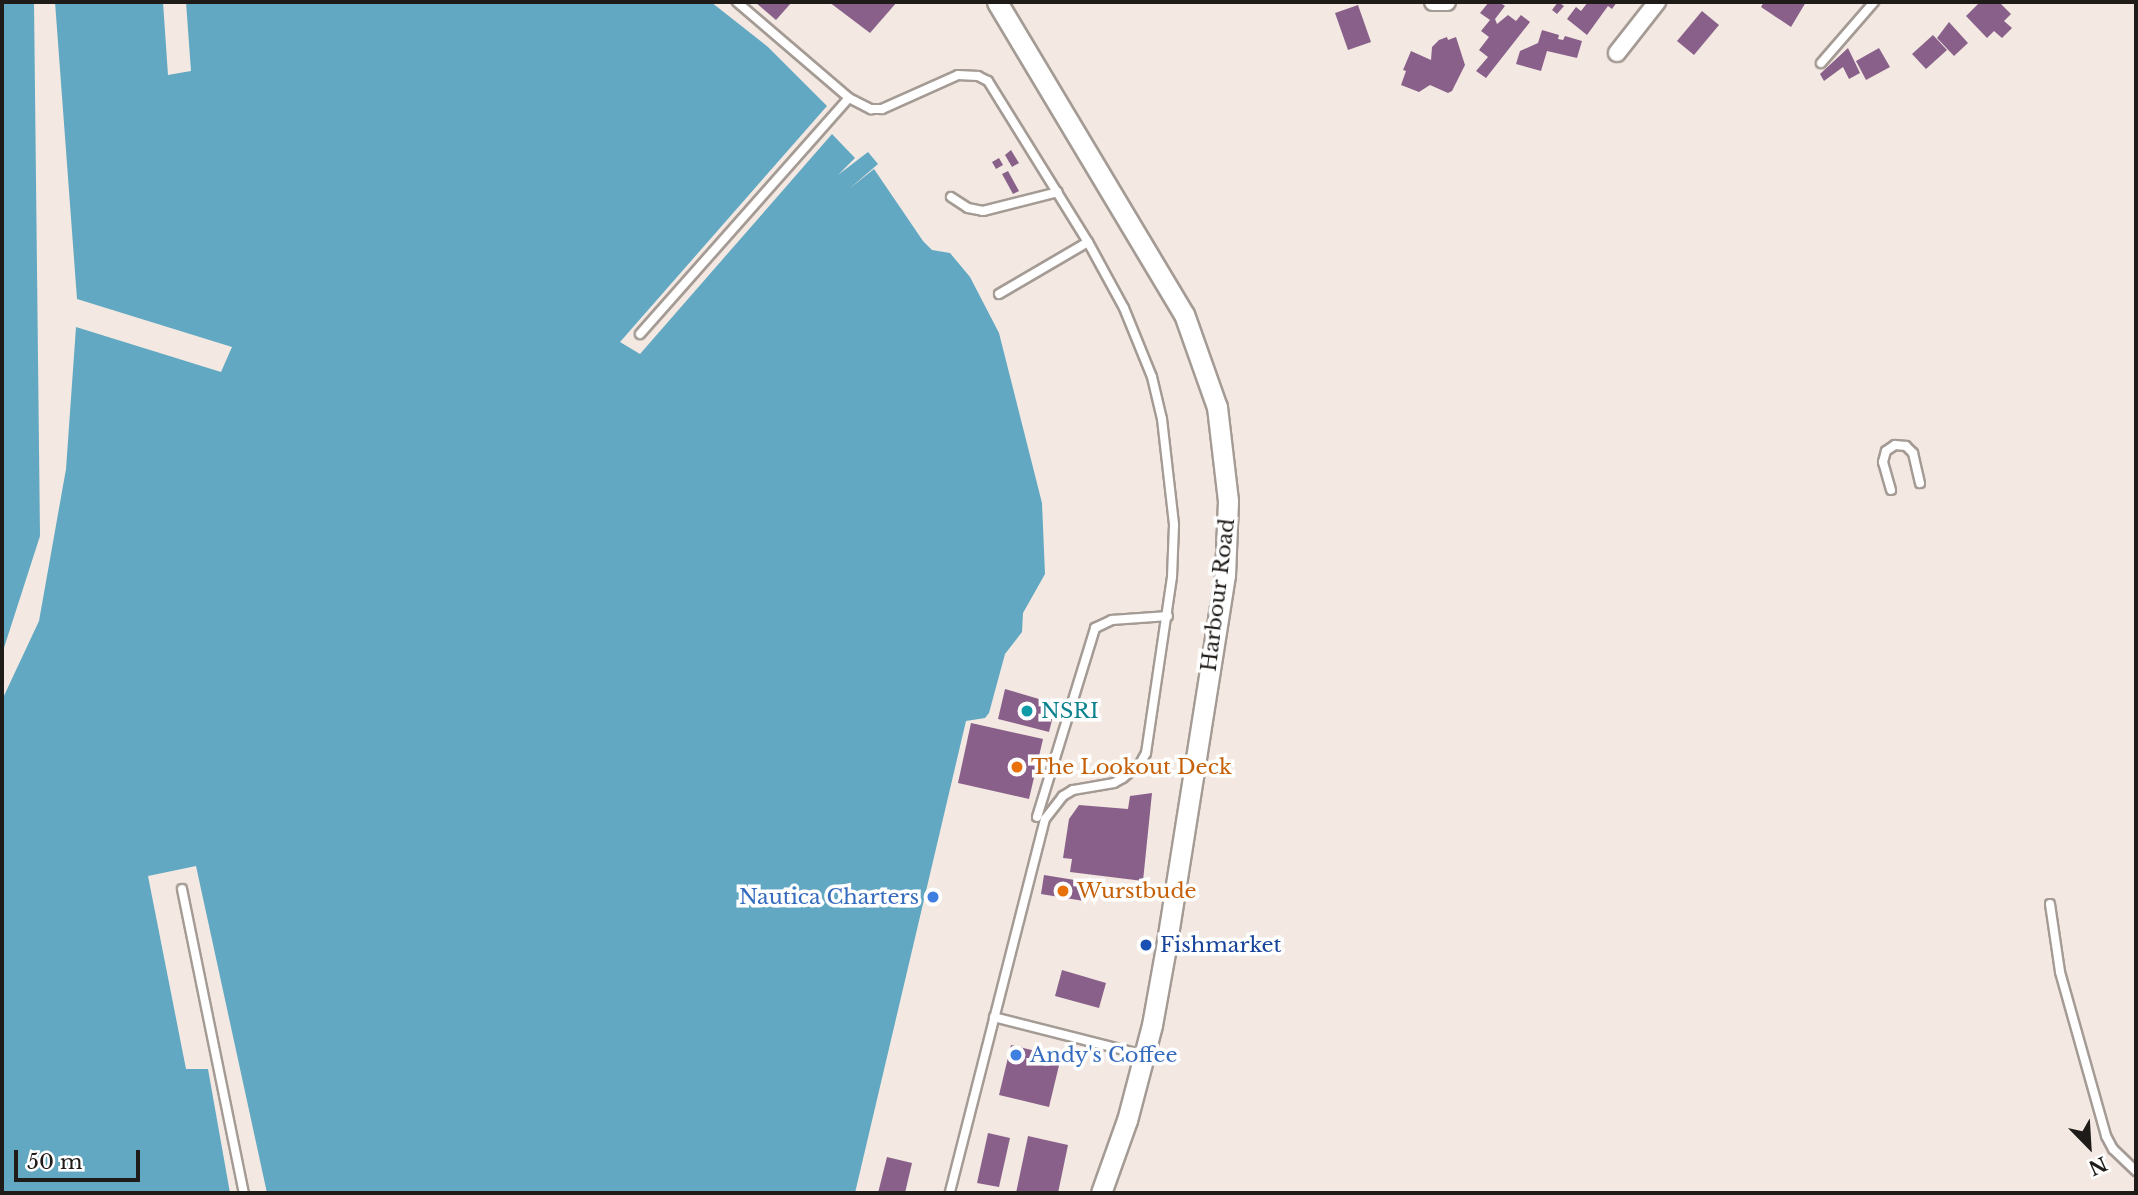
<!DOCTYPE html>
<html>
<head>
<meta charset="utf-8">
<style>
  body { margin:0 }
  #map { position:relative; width:2138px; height:1195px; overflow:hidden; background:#f3e9e2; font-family:"Libre Baskerville",serif }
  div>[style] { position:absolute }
  .water>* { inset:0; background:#62a8c2 }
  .building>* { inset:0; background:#89608a }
  .roads { filter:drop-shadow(2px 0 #a59b95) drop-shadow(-2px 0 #a59b95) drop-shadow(0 2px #a59b95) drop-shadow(0 -2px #a59b95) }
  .service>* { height:8px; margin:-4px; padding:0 4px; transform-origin:4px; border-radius:4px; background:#fff }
  .minor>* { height:16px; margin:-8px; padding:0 8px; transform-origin:8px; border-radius:8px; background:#fff }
  .tertiary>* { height:19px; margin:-9.5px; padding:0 9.5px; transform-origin:9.5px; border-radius:9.5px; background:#fff }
  .dots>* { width:19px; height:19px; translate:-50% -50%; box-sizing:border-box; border:4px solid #fff; border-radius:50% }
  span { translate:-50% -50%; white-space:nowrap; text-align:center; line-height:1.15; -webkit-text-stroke:7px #fff; paint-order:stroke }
  .street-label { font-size:21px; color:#1f1b19 }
  .culture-label { font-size:21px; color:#0d838f }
  .left { translate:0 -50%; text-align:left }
  .food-label { font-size:21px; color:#c56008 }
  .shop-label { font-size:21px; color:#366cbe }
  .right { translate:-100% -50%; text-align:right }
  .transit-label { font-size:21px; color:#164399 }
  .frame { position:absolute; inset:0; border:4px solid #1f1b19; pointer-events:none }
  .north { position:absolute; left:2054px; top:1111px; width:70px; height:70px; -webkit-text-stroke:5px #fff; paint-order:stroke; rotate:156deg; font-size:19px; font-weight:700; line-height:28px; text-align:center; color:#1f1b19 }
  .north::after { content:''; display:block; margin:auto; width:24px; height:32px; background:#1f1b19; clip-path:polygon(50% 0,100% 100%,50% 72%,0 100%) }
  .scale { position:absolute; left:14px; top:1150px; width:126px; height:32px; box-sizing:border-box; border:4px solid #1f1b19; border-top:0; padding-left:9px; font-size:21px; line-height:24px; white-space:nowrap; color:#1f1b19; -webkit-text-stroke:5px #fff; paint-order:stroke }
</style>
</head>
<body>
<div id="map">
  <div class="water">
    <div style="clip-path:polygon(2px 2px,34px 2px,40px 536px,2px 654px)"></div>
    <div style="clip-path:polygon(55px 2px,163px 2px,168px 75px,191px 71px,186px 2px,711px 2px,768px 47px,827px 106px,620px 342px,640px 354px,832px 134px,855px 158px,838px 175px,868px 152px,878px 164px,849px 189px,874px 169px,923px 241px,932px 250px,950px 253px,970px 277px,999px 333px,1042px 503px,1045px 574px,1023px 613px,1022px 632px,1005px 654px,989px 713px,985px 718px,966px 721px,855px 1193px,267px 1193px,196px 866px,148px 876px,186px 1069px,208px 1069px,230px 1193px,2px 1193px,2px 700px,39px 621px,66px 469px,76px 327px,221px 372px,232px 347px,77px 299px)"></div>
  </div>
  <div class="building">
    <div style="clip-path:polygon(755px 2px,792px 2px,776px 20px)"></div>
    <div style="clip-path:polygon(829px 2px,897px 2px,870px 33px)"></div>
    <div style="clip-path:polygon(1489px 2px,1499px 2px,1505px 6px,1495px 19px,1497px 24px,1508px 15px,1516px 21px,1521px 15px,1530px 22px,1486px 78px,1476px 71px,1488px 57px,1479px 50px,1489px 37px,1481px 31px,1490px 20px,1480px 13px)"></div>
    <div style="clip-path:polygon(1558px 2px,1564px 6px,1557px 14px,1552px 10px)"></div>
    <div style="clip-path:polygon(1588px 2px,1617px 2px,1612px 9px,1608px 6px,1587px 35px,1567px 19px,1576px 7px,1581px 11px)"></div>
    <div style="clip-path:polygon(1764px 2px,1806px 2px,1791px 27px,1761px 7px)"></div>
    <div style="clip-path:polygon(1980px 2px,1999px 2px,2011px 14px,2004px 21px,2012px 28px,2002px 38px,1994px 31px,1987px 38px,1966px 16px)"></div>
    <div style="clip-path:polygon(1358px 5px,1371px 42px,1348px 50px,1335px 13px)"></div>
    <div style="clip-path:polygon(1702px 11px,1719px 25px,1694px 55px,1677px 41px)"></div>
    <div style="clip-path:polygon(1949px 22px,1968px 43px,1954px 56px,1937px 38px)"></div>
    <div style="clip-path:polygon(1542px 30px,1559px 35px,1558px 39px,1563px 40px,1565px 36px,1582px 41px,1577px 58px,1547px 51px,1541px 71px,1516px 64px,1520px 51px,1538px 43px)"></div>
    <div style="clip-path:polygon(1933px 35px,1947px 50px,1926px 69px,1912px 54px)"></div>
    <div style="clip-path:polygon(1447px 37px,1448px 40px,1456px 37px,1465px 65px,1452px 91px,1448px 93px,1430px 85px,1419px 92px,1401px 85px,1406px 71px,1403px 70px,1411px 51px,1431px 60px,1432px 47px,1439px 40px)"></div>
    <div style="clip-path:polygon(1848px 48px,1860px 73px,1849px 79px,1843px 67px,1824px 81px,1820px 74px)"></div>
    <div style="clip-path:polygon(1879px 48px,1890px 67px,1866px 80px,1856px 61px)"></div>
    <div style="clip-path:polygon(1011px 150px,1019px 163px,1012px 167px,1005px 155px)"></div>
    <div style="clip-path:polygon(999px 158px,1003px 165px,996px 169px,992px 162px)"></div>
    <div style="clip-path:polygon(1008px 171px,1019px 191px,1013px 194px,1002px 174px)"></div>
    <div style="clip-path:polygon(1005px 689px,1056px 704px,1049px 732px,998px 719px)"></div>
    <div style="clip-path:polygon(971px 723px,1043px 739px,1029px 799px,958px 783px)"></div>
    <div style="clip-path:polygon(1152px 793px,1143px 881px,1070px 872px,1072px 859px,1063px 858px,1069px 819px,1079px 805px,1128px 809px,1130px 796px)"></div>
    <div style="clip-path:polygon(1044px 875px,1087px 882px,1084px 901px,1041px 894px)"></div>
    <div style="clip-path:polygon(1062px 970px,1106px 983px,1099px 1008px,1055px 996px)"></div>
    <div style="clip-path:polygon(1011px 1045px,1061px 1057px,1049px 1107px,999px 1095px)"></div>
    <div style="clip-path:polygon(988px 1133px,1010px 1138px,999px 1187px,977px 1183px)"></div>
    <div style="clip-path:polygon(1028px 1136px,1068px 1145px,1058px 1193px,1016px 1193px)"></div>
    <div style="clip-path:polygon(887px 1157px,912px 1163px,905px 1193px,878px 1193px)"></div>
  </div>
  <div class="roads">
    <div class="service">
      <div style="left:737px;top:2px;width:148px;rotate:40.6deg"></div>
      <div style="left:849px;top:98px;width:25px;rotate:27deg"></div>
      <div style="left:871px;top:109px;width:11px"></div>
      <div style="left:882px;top:109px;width:83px;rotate:-24.1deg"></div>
      <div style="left:958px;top:75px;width:20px;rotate:3deg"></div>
      <div style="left:978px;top:76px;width:11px;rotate:27deg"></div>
      <div style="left:988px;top:81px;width:190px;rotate:58.2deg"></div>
      <div style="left:1088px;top:242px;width:75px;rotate:61.4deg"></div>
      <div style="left:1124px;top:308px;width:74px;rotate:67.9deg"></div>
      <div style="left:1152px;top:377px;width:43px;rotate:76.6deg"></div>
      <div style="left:1162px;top:419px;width:107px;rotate:83.5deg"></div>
      <div style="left:1174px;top:525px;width:52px;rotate:92.2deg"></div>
      <div style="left:1172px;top:577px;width:178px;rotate:98.4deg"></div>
      <div style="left:1146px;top:753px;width:13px;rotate:119deg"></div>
      <div style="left:1140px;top:764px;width:22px;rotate:141deg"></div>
      <div style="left:1123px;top:778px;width:10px;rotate:151deg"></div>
      <div style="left:1114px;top:783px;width:42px;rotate:170.3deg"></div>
      <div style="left:1073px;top:790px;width:12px;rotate:149deg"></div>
      <div style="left:1063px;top:796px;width:29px;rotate:128deg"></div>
      <div style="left:1045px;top:819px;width:386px;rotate:104.3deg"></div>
      <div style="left:1821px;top:63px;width:81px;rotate:-49deg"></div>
      <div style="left:951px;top:197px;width:20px;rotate:33deg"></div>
      <div style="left:968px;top:208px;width:15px;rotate:11deg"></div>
      <div style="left:983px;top:211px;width:77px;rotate:-14.2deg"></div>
      <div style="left:999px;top:294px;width:103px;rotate:-30.3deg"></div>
      <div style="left:640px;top:334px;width:315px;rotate:-48.5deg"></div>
      <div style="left:1891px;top:490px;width:29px;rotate:-106deg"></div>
      <div style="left:1883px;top:462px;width:11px;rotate:-75deg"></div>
      <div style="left:1886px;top:451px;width:11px;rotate:-34deg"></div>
      <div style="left:1895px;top:445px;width:11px;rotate:5deg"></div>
      <div style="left:1906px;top:446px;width:10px;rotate:45deg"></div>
      <div style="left:1913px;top:453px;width:31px;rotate:77deg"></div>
      <div style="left:1037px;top:817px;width:198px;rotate:-72.9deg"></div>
      <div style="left:1095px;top:628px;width:19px;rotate:-25deg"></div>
      <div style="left:1112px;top:620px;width:56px;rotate:-4.1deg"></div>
      <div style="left:182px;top:889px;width:310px;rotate:78.5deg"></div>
      <div style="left:2050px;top:904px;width:69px;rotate:81.6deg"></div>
      <div style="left:2060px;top:972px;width:170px;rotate:74.3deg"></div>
      <div style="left:2106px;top:1136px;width:15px;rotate:62deg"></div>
      <div style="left:2113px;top:1149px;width:32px;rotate:44deg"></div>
      <div style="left:994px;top:1017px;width:155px;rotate:14.2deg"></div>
    </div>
    <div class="minor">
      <div style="left:1433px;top:2px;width:14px"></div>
      <div style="left:1617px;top:53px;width:65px;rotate:-51.9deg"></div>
    </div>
    <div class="tertiary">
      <div style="left:997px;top:2px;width:364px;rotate:59.1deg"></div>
      <div style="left:1184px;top:314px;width:99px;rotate:70.5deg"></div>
      <div style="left:1217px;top:407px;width:95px;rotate:83.3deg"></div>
      <div style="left:1228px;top:501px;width:74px;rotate:92.3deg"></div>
      <div style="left:1225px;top:575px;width:365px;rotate:99deg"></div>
      <div style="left:1168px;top:936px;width:90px;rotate:100.2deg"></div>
      <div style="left:1152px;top:1025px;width:98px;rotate:104.7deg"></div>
      <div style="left:1127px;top:1120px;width:77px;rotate:109.6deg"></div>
    </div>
  </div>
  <div class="dots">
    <div style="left:1027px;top:711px;background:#0f9aa8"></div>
    <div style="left:1017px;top:767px;background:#e8710a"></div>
    <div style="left:1063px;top:891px;background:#e8710a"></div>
    <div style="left:933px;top:897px;background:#3f7fe0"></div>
    <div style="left:1146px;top:945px;background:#1a4fb4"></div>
    <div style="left:1016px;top:1055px;background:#3f7fe0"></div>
  </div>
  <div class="street-label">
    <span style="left:1218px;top:595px;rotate:-83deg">Harbour Road</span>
  </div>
  <div class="culture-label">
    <span class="left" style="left:1041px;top:711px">NSRI</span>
  </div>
  <div class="food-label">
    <span class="left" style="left:1031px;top:767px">The Lookout Deck</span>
    <span class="left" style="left:1077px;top:891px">Wurstbude</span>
  </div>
  <div class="shop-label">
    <span class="right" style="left:919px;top:897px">Nautica Charters</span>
    <span class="left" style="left:1030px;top:1055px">Andy's Coffee</span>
  </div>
  <div class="transit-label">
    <span class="left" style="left:1160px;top:945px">Fishmarket</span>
  </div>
  <div class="frame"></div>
  <div class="north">N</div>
  <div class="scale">50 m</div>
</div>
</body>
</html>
